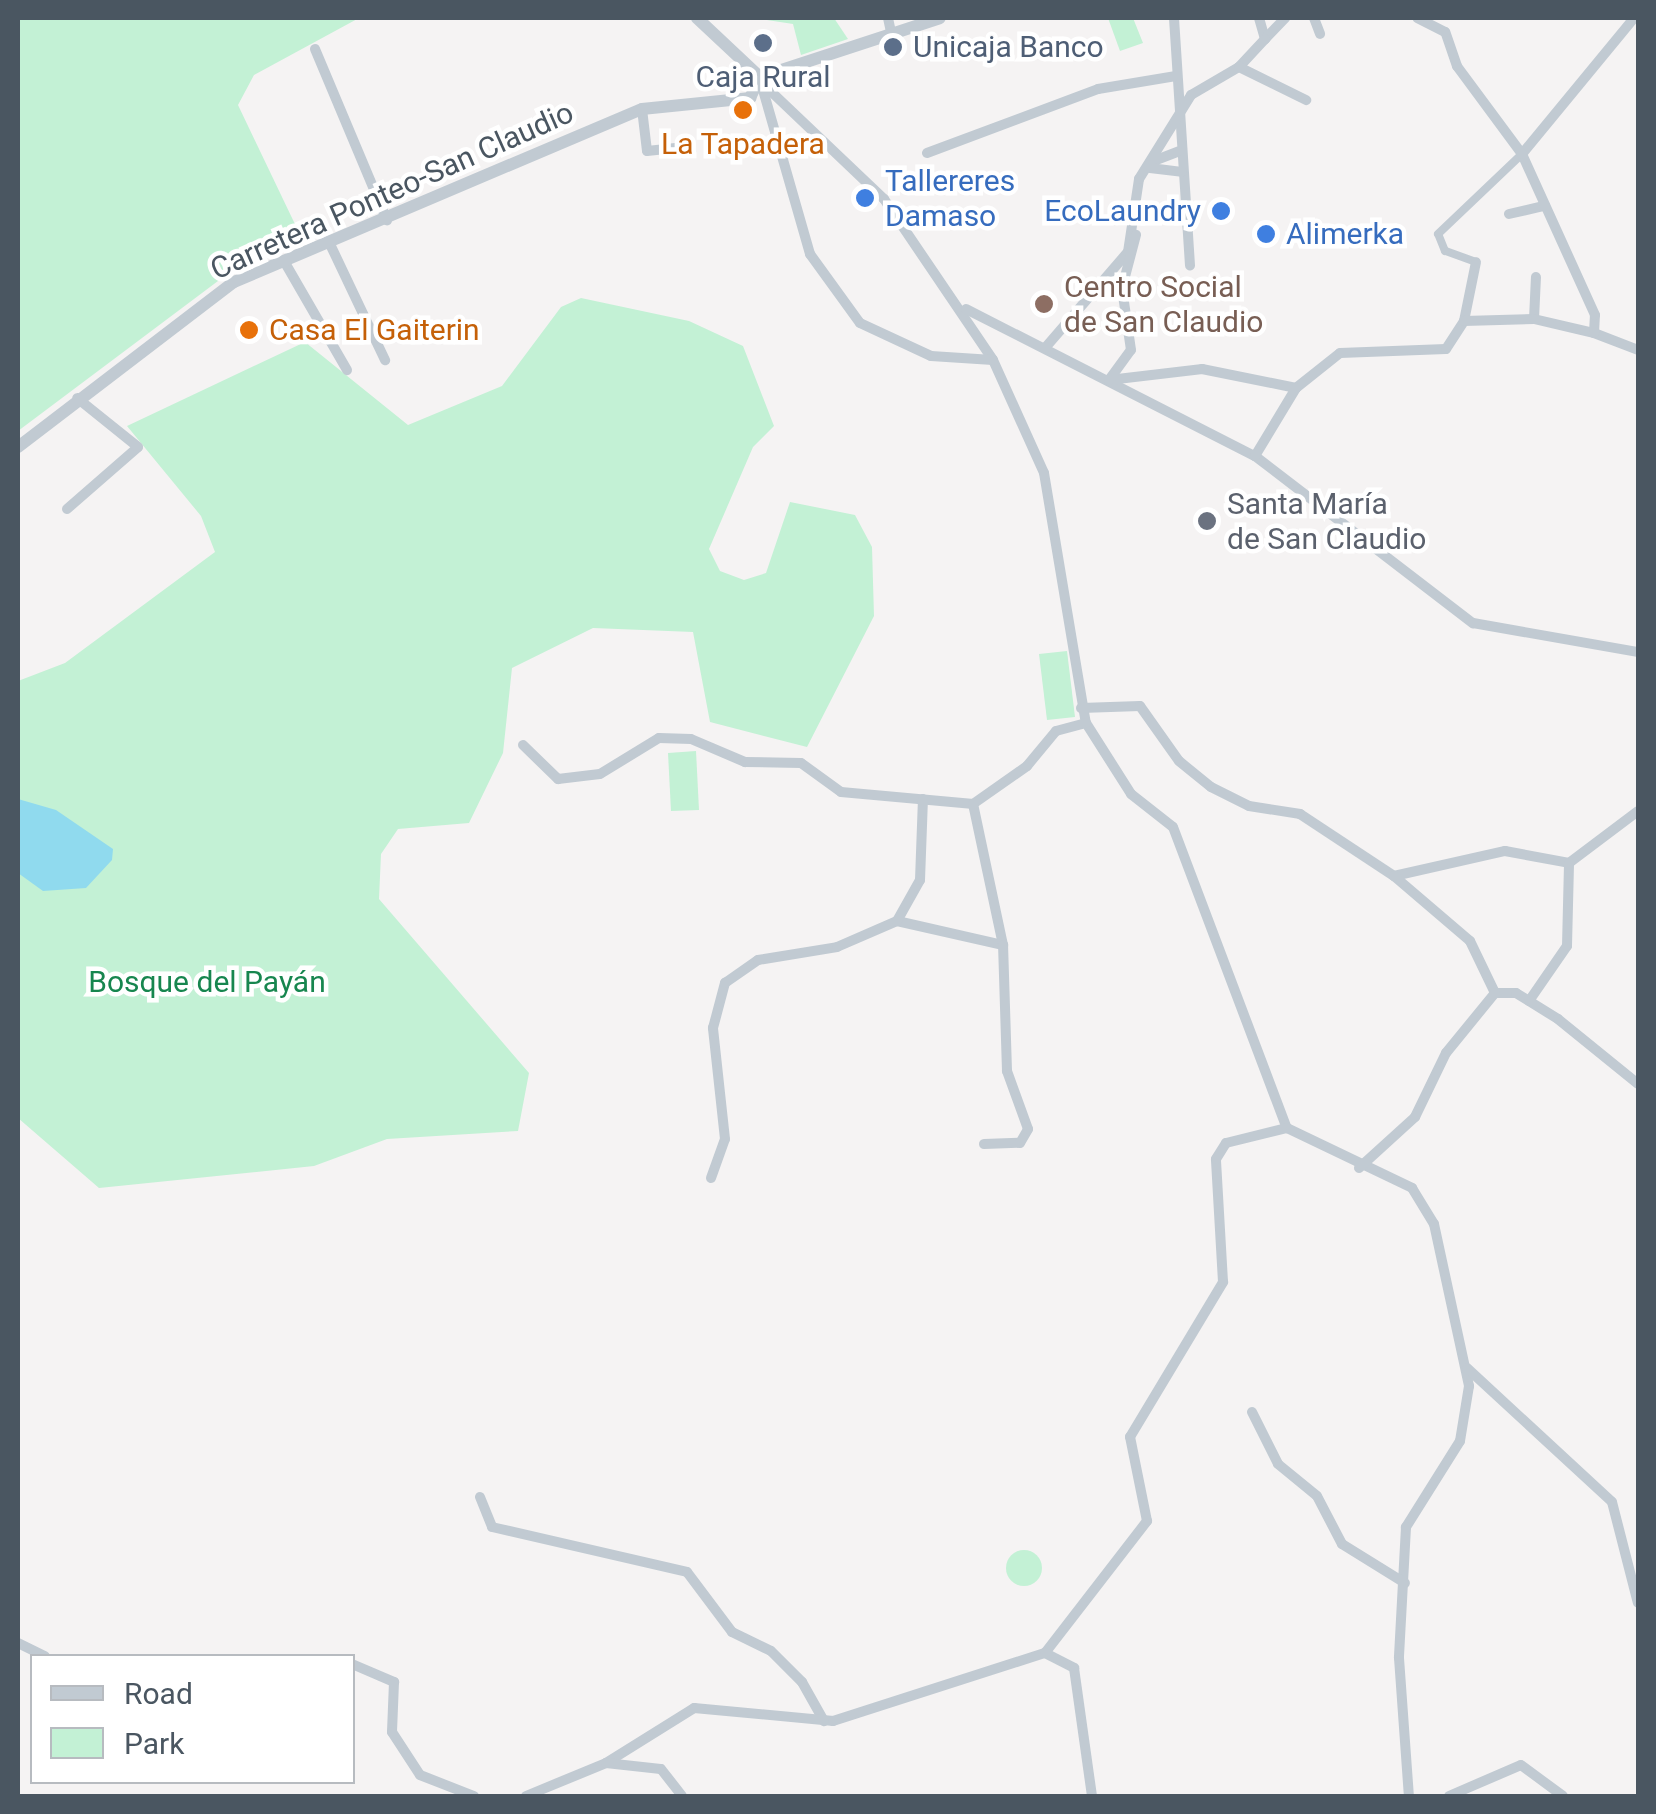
<!DOCTYPE html>
<html>
<head>
<meta charset="utf-8">
<style>
  body { margin:0 }
  #map { position:relative; width:1656px; height:1814px; overflow:hidden; background:#f5f3f3; font-family:Roboto,sans-serif }
  div>[style] { position:absolute }
  .green>* { inset:0; background:#c3f1d5 }
  .round { border-radius:50% }
  .water>* { inset:0; background:#90daee }
  .pedestrian>* { height:8px; margin:-4px; padding:0 4px; transform-origin:4px; border-radius:4px; background:#c1cad2 }
  .minor>* { height:10px; margin:-5px; padding:0 5px; transform-origin:5px; border-radius:5px; background:#c1cad2 }
  .tertiary>* { height:12px; margin:-6px; padding:0 6px; transform-origin:6px; border-radius:6px; background:#c1cad2 }
  .dots>* { width:28px; height:28px; translate:-50% -50%; box-sizing:border-box; border:5px solid #fff; border-radius:50% }
  span { translate:-50% -50%; white-space:nowrap; text-align:center; line-height:1.15; -webkit-text-stroke:9px #fff; paint-order:stroke }
  .service-label { font-size:30px; color:#4e5e75 }
  .left { translate:0 -50%; text-align:left }
  .food-label { font-size:30px; color:#c56008 }
  .shop-label { font-size:30px; color:#366cbe }
  .right { translate:-100% -50%; text-align:right }
  .street-label { font-size:30px; color:#4a5661 }
  .education-label { font-size:30px; color:#785e54 }
  .worship-label { font-size:30px; color:#5b616d }
  .park-label { font-size:30px; color:#17864f }
  .frame { position:absolute; inset:0; border:20px solid #4a5661; pointer-events:none }
  .legend { position:absolute; left:30px; top:1654px; width:325px; height:130px; box-sizing:border-box; background:#fff; border:2px solid #b7bbc0; margin:0; padding:12px 18px; list-style:none; font-size:30px; color:#4a5661 }
  .legend li { display:flex; align-items:center; gap:20px; height:50px }
  .legend b { width:50px; border:2px solid #b7bbc0 }
</style>
</head>
<body>
<div id="map">
  <div class="green">
    <div style="clip-path:polygon(18px 18px,359px 18px,254px 75px,238px 105px,304px 243px,230px 272px,18px 431px)"></div>
    <div style="clip-path:polygon(753px 18px,834px 18px,848px 39px,801px 55px,793px 24px)"></div>
    <div style="clip-path:polygon(1108px 18px,1133px 18px,1143px 43px,1120px 51px)"></div>
    <div style="clip-path:polygon(581px 298px,689px 321px,743px 346px,774px 426px,753px 447px,709px 549px,720px 571px,744px 580px,766px 573px,790px 502px,855px 515px,872px 547px,874px 616px,807px 747px,710px 722px,693px 632px,593px 628px,512px 668px,503px 753px,469px 823px,398px 829px,381px 854px,379px 899px,529px 1073px,518px 1131px,387px 1139px,314px 1166px,99px 1188px,18px 1118px,18px 681px,65px 663px,215px 552px,201px 516px,127px 426px,305px 342px,408px 425px,502px 386px,561px 307px)"></div>
    <div style="clip-path:polygon(1067px 651px,1075px 717px,1047px 720px,1039px 654px)"></div>
    <div style="clip-path:polygon(696px 751px,699px 810px,671px 811px,668px 753px)"></div>
    <div class="round" style="left:1006px;top:1550px;width:36px;height:36px"></div>
  </div>
  <div class="water">
    <div style="clip-path:polygon(18px 799px,56px 810px,113px 849px,112px 860px,86px 888px,43px 891px,18px 873px)"></div>
  </div>
  <div class="pedestrian">
    <div style="left:1476px;top:262px;width:33px;rotate:-160deg"></div>
    <div style="left:1445px;top:251px;width:18px;rotate:-112deg"></div>
    <div style="left:1438px;top:234px;width:116px;rotate:-43.6deg"></div>
  </div>
  <div class="minor">
    <div style="left:888px;top:18px;width:14px;rotate:78deg"></div>
    <div style="left:1174px;top:18px;width:248px;rotate:86.3deg"></div>
    <div style="left:1259px;top:18px;width:22px;rotate:74deg"></div>
    <div style="left:1265px;top:39px;width:29px;rotate:-46deg"></div>
    <div style="left:1314px;top:18px;width:17px;rotate:69deg"></div>
    <div style="left:315px;top:49px;width:186px;rotate:67.2deg"></div>
    <div style="left:1239px;top:67px;width:38px;rotate:-47deg"></div>
    <div style="left:761px;top:82px;width:170px;rotate:43.6deg"></div>
    <div style="left:884px;top:199px;width:194px;rotate:55.9deg"></div>
    <div style="left:993px;top:360px;width:124px;rotate:65.7deg"></div>
    <div style="left:1044px;top:473px;width:254px;rotate:80.5deg"></div>
    <div style="left:1086px;top:723px;width:84px;rotate:57.6deg"></div>
    <div style="left:1131px;top:794px;width:53px;rotate:38.2deg"></div>
    <div style="left:1173px;top:827px;width:322px;rotate:69.3deg"></div>
    <div style="left:1287px;top:1128px;width:139px;rotate:25.6deg"></div>
    <div style="left:1412px;top:1188px;width:42px;rotate:58.6deg"></div>
    <div style="left:1434px;top:1224px;width:166px;rotate:77.8deg"></div>
    <div style="left:1469px;top:1386px;width:56px;rotate:99.3deg"></div>
    <div style="left:1460px;top:1441px;width:102px;rotate:122.1deg"></div>
    <div style="left:1406px;top:1527px;width:131px;rotate:93.1deg"></div>
    <div style="left:1399px;top:1658px;width:138px;rotate:85.9deg"></div>
    <div style="left:761px;top:83px;width:178px;rotate:74deg"></div>
    <div style="left:810px;top:254px;width:85px;rotate:54.1deg"></div>
    <div style="left:860px;top:323px;width:78px;rotate:24.9deg"></div>
    <div style="left:931px;top:356px;width:62px;rotate:3.7deg"></div>
    <div style="left:642px;top:109px;width:42px;rotate:83.2deg"></div>
    <div style="left:647px;top:151px;width:38px;rotate:-6deg"></div>
    <div style="left:927px;top:153px;width:183px;rotate:-20.5deg"></div>
    <div style="left:1098px;top:89px;width:79px;rotate:-9.5deg"></div>
    <div style="left:1522px;top:154px;width:176px;rotate:-50.5deg"></div>
    <div style="left:1151px;top:162px;width:30px;rotate:-21deg"></div>
    <div style="left:1150px;top:168px;width:32px;rotate:7deg"></div>
    <div style="left:1509px;top:214px;width:37px;rotate:-13deg"></div>
    <div style="left:329px;top:242px;width:131px;rotate:64.6deg"></div>
    <div style="left:284px;top:261px;width:126px;rotate:60deg"></div>
    <div style="left:966px;top:309px;width:324px;rotate:27deg"></div>
    <div style="left:1255px;top:456px;width:275px;rotate:37.5deg"></div>
    <div style="left:1473px;top:623px;width:168px;rotate:10deg"></div>
    <div style="left:1534px;top:319px;width:42px;rotate:-87.3deg"></div>
    <div style="left:1464px;top:321px;width:60px;rotate:-78.5deg"></div>
    <div style="left:1594px;top:333px;width:47px;rotate:21.1deg"></div>
    <div style="left:1045px;top:348px;width:127px;rotate:-49.2deg"></div>
    <div style="left:1128px;top:252px;width:74px;rotate:-81.4deg"></div>
    <div style="left:1139px;top:179px;width:99px;rotate:-58.2deg"></div>
    <div style="left:1191px;top:95px;width:56px;rotate:-30.3deg"></div>
    <div style="left:1239px;top:67px;width:75px;rotate:26.2deg"></div>
    <div style="left:1109px;top:380px;width:94px;rotate:-6.7deg"></div>
    <div style="left:1202px;top:369px;width:96px;rotate:11.4deg"></div>
    <div style="left:1296px;top:388px;width:56px;rotate:-38.5deg"></div>
    <div style="left:1340px;top:353px;width:106px;rotate:-2.2deg"></div>
    <div style="left:1446px;top:349px;width:33px;rotate:-57deg"></div>
    <div style="left:1464px;top:321px;width:70px;rotate:-1.6deg"></div>
    <div style="left:1534px;top:319px;width:62px;rotate:13.1deg"></div>
    <div style="left:1594px;top:333px;width:18px;rotate:-87deg"></div>
    <div style="left:1595px;top:315px;width:177px;rotate:-114.4deg"></div>
    <div style="left:1522px;top:154px;width:109px;rotate:-126.5deg"></div>
    <div style="left:1457px;top:66px;width:36px;rotate:-109deg"></div>
    <div style="left:1445px;top:32px;width:31px;rotate:-153deg"></div>
    <div style="left:1109px;top:380px;width:37px;rotate:-54deg"></div>
    <div style="left:1131px;top:350px;width:63px;rotate:-98.3deg"></div>
    <div style="left:1122px;top:288px;width:55px;rotate:-75.2deg"></div>
    <div style="left:1255px;top:456px;width:79px;rotate:-58.9deg"></div>
    <div style="left:67px;top:509px;width:94px;rotate:-41.1deg"></div>
    <div style="left:138px;top:447px;width:78px;rotate:-141.2deg"></div>
    <div style="left:1081px;top:708px;width:59px;rotate:-1.9deg"></div>
    <div style="left:1140px;top:706px;width:67px;rotate:54.7deg"></div>
    <div style="left:1179px;top:761px;width:41px;rotate:39.1deg"></div>
    <div style="left:1211px;top:787px;width:42px;rotate:26.6deg"></div>
    <div style="left:1249px;top:806px;width:52px;rotate:8.9deg"></div>
    <div style="left:1300px;top:814px;width:113px;rotate:33.4deg"></div>
    <div style="left:1394px;top:876px;width:114px;rotate:-12.7deg"></div>
    <div style="left:1505px;top:851px;width:65px;rotate:10.6deg"></div>
    <div style="left:1569px;top:863px;width:86px;rotate:-37deg"></div>
    <div style="left:523px;top:745px;width:49px;rotate:44.2deg"></div>
    <div style="left:558px;top:779px;width:42px;rotate:-6.8deg"></div>
    <div style="left:600px;top:774px;width:69px;rotate:-31.4deg"></div>
    <div style="left:659px;top:738px;width:32px;rotate:2deg"></div>
    <div style="left:691px;top:739px;width:59px;rotate:23.1deg"></div>
    <div style="left:745px;top:762px;width:56px;rotate:1deg"></div>
    <div style="left:801px;top:763px;width:49px;rotate:35.9deg"></div>
    <div style="left:841px;top:792px;width:133px;rotate:5.2deg"></div>
    <div style="left:973px;top:804px;width:66px;rotate:-35.1deg"></div>
    <div style="left:1027px;top:766px;width:45px;rotate:-50.4deg"></div>
    <div style="left:1056px;top:731px;width:31px;rotate:-15deg"></div>
    <div style="left:1394px;top:876px;width:100px;rotate:40.5deg"></div>
    <div style="left:1470px;top:941px;width:58px;rotate:64.3deg"></div>
    <div style="left:1495px;top:993px;width:21px"></div>
    <div style="left:1516px;top:993px;width:49px;rotate:31.8deg"></div>
    <div style="left:1558px;top:1019px;width:103px;rotate:39.1deg"></div>
    <div style="left:897px;top:921px;width:109px;rotate:12.8deg"></div>
    <div style="left:1003px;top:945px;width:144px;rotate:-102deg"></div>
    <div style="left:1529px;top:1001px;width:67px;rotate:-55.4deg"></div>
    <div style="left:1567px;top:946px;width:83px;rotate:-88.6deg"></div>
    <div style="left:984px;top:1144px;width:36px;rotate:-2deg"></div>
    <div style="left:1020px;top:1143px;width:16px;rotate:-60deg"></div>
    <div style="left:1028px;top:1129px;width:62px;rotate:-109.9deg"></div>
    <div style="left:1007px;top:1071px;width:126px;rotate:-91.8deg"></div>
    <div style="left:1359px;top:1168px;width:76px;rotate:-42.3deg"></div>
    <div style="left:1415px;top:1117px;width:71px;rotate:-64.2deg"></div>
    <div style="left:1446px;top:1053px;width:77px;rotate:-50.8deg"></div>
    <div style="left:711px;top:1178px;width:41px;rotate:-70.3deg"></div>
    <div style="left:725px;top:1139px;width:112px;rotate:-96.2deg"></div>
    <div style="left:713px;top:1028px;width:47px;rotate:-75.1deg"></div>
    <div style="left:725px;top:983px;width:40px;rotate:-34.9deg"></div>
    <div style="left:758px;top:960px;width:80px;rotate:-9.3deg"></div>
    <div style="left:837px;top:947px;width:65px;rotate:-23.4deg"></div>
    <div style="left:897px;top:921px;width:47px;rotate:-60.7deg"></div>
    <div style="left:920px;top:880px;width:81px;rotate:-87.9deg"></div>
    <div style="left:1467px;top:1368px;width:197px;rotate:42.7deg"></div>
    <div style="left:1612px;top:1502px;width:104px;rotate:75.6deg"></div>
    <div style="left:1252px;top:1412px;width:58px;rotate:63.4deg"></div>
    <div style="left:1278px;top:1464px;width:50px;rotate:39.4deg"></div>
    <div style="left:1317px;top:1496px;width:54px;rotate:62.5deg"></div>
    <div style="left:1342px;top:1544px;width:74px;rotate:31.8deg"></div>
    <div style="left:480px;top:1497px;width:32px;rotate:68deg"></div>
    <div style="left:492px;top:1527px;width:200px;rotate:13deg"></div>
    <div style="left:687px;top:1572px;width:75px;rotate:53.1deg"></div>
    <div style="left:732px;top:1632px;width:43px;rotate:26deg"></div>
    <div style="left:771px;top:1651px;width:44px;rotate:45deg"></div>
    <div style="left:802px;top:1682px;width:45px;rotate:60.6deg"></div>
    <div style="left:18px;top:1643px;width:30px;rotate:26deg"></div>
    <div style="left:1045px;top:1653px;width:167px;rotate:-52.3deg"></div>
    <div style="left:1147px;top:1521px;width:86px;rotate:-101.4deg"></div>
    <div style="left:1130px;top:1437px;width:181px;rotate:-59deg"></div>
    <div style="left:1223px;top:1282px;width:123px;rotate:-93.3deg"></div>
    <div style="left:1216px;top:1159px;width:19px;rotate:-58deg"></div>
    <div style="left:1226px;top:1143px;width:63px;rotate:-13.8deg"></div>
    <div style="left:352px;top:1664px;width:46px;rotate:23.2deg"></div>
    <div style="left:394px;top:1682px;width:50px;rotate:92.3deg"></div>
    <div style="left:392px;top:1732px;width:51px;rotate:56.9deg"></div>
    <div style="left:420px;top:1775px;width:58px;rotate:21.3deg"></div>
    <div style="left:606px;top:1763px;width:104px;rotate:-32deg"></div>
    <div style="left:694px;top:1708px;width:140px;rotate:5.3deg"></div>
    <div style="left:833px;top:1721px;width:223px;rotate:-17.8deg"></div>
    <div style="left:1045px;top:1653px;width:33px;rotate:27deg"></div>
    <div style="left:1074px;top:1668px;width:129px;rotate:82deg"></div>
    <div style="left:526px;top:1796px;width:87px;rotate:-22.4deg"></div>
    <div style="left:606px;top:1763px;width:55px;rotate:6.2deg"></div>
    <div style="left:661px;top:1769px;width:34px;rotate:52deg"></div>
    <div style="left:1449px;top:1796px;width:78px;rotate:-23.3deg"></div>
    <div style="left:1521px;top:1765px;width:52px;rotate:36.4deg"></div>
  </div>
  <div class="tertiary">
    <div style="left:697px;top:18px;width:86px;rotate:43.1deg"></div>
    <div style="left:760px;top:77px;width:189px;rotate:-18.1deg"></div>
    <div style="left:18px;top:447px;width:272px;rotate:-37.4deg"></div>
    <div style="left:234px;top:282px;width:443px;rotate:-23deg"></div>
    <div style="left:642px;top:109px;width:109px;rotate:-5.8deg"></div>
    <div style="left:750px;top:98px;width:23px;rotate:-65deg"></div>
  </div>
  <div class="dots">
    <div style="left:763px;top:43px;background:#5c6f8a"></div>
    <div style="left:893px;top:47px;background:#5c6f8a"></div>
    <div style="left:743px;top:110px;background:#e8710a"></div>
    <div style="left:865px;top:198px;background:#3f7fe0"></div>
    <div style="left:1221px;top:211px;background:#3f7fe0"></div>
    <div style="left:1266px;top:234px;background:#3f7fe0"></div>
    <div style="left:1044px;top:304px;background:#8d6e63"></div>
    <div style="left:249px;top:330px;background:#e8710a"></div>
    <div style="left:1207px;top:521px;background:#6b7280"></div>
  </div>
  <div class="service-label">
    <span class="left" style="left:913px;top:47px">Unicaja Banco</span>
    <span style="left:763px;top:77px">Caja Rural</span>
  </div>
  <div class="food-label">
    <span style="left:743px;top:144px">La Tapadera</span>
    <span class="left" style="left:269px;top:330px">Casa El Gaiterin</span>
  </div>
  <div class="shop-label">
    <span class="left" style="left:885px;top:198px">Tallereres<br>Damaso</span>
    <span class="right" style="left:1201px;top:211px">EcoLaundry</span>
    <span class="left" style="left:1286px;top:234px">Alimerka</span>
  </div>
  <div class="street-label">
    <span style="left:392px;top:191px;rotate:-24deg">Carretera Ponteo-San Claudio</span>
  </div>
  <div class="education-label">
    <span class="left" style="left:1064px;top:304px">Centro Social<br>de San Claudio</span>
  </div>
  <div class="worship-label">
    <span class="left" style="left:1227px;top:521px">Santa María<br>de San Claudio</span>
  </div>
  <div class="park-label">
    <span style="left:207px;top:982px">Bosque del Payán</span>
  </div>
  <div class="frame"></div>
  <ul class="legend">
  <li><b style="height:12px;background:#c1cad2"></b>Road</li>
  <li><b style="height:28px;background:#c3f1d5"></b>Park</li>
  </ul>
</div>
</body>
</html>
